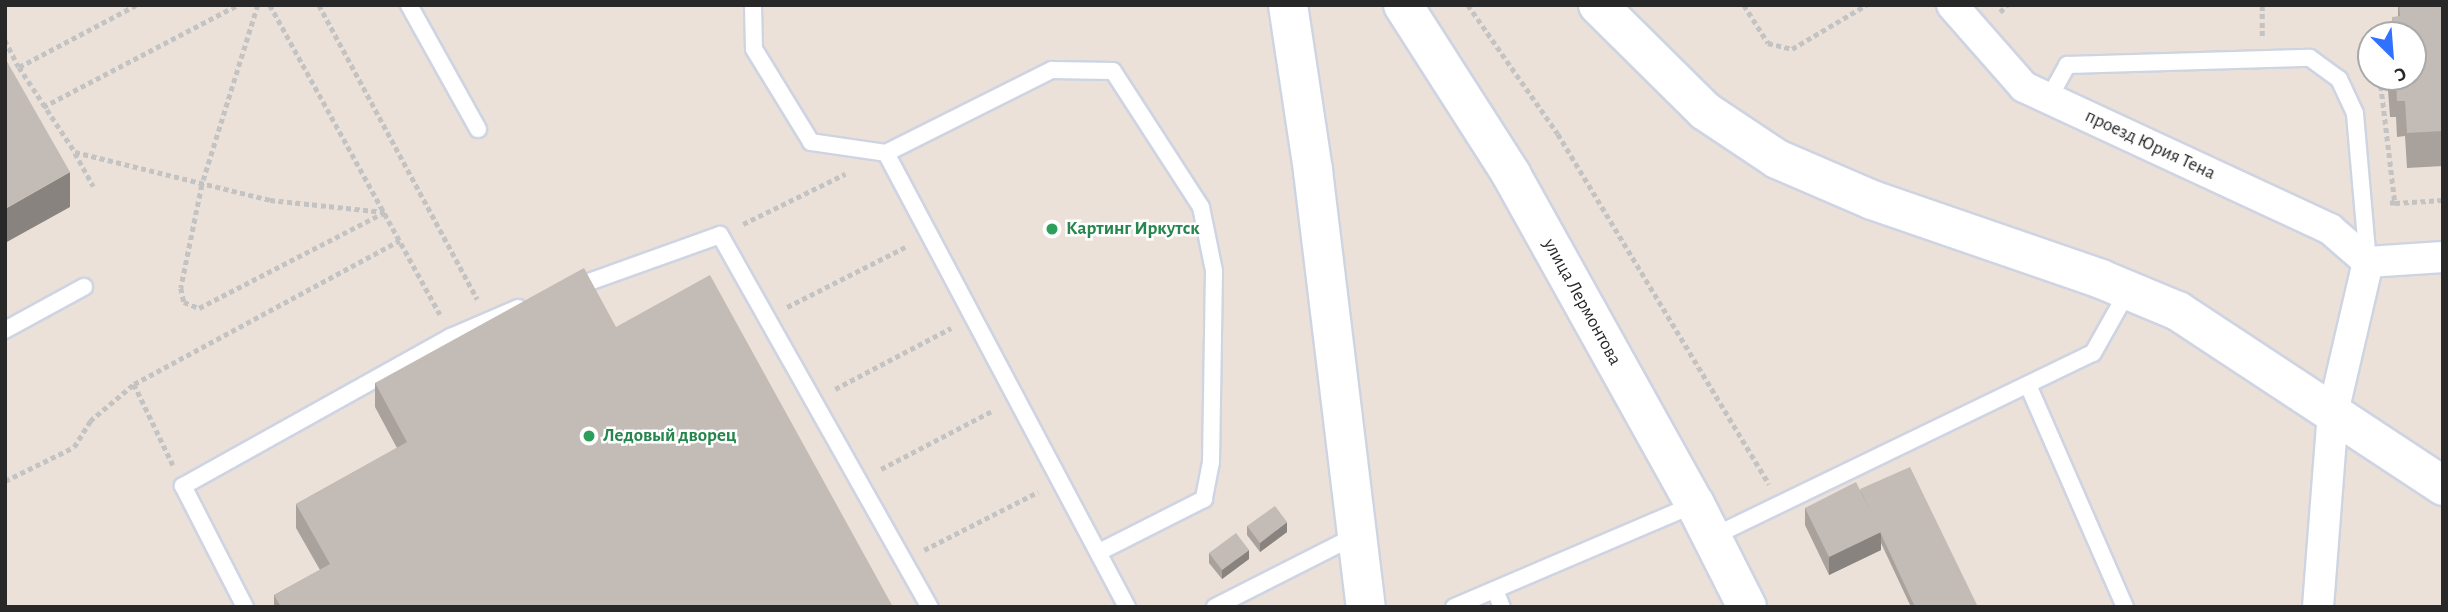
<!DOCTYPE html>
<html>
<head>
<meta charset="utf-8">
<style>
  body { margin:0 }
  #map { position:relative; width:2448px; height:612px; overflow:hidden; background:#ebe1d8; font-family:"Alegreya Sans",sans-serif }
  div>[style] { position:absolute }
  .path>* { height:4.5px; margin-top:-2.25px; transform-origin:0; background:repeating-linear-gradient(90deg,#c3c3c3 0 5px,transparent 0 8.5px) }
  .roads { filter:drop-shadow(2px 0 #ced4e2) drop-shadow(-2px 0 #ced4e2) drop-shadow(0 2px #ced4e2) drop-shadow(0 -2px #ced4e2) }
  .service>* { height:16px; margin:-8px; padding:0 8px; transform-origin:8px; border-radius:8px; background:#fff }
  .minor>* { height:30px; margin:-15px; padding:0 15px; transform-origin:15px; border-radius:15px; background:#fff }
  .secondary>* { height:38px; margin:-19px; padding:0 19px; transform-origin:19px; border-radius:19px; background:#fff }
  .wall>* { inset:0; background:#a8a19c }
  .shaded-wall>* { inset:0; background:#88837f }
  .building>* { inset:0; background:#c3bbb5 }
  .dots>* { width:19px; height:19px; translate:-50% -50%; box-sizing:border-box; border:4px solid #fff; border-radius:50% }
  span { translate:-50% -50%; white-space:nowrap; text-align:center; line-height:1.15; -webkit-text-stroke:5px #fff; paint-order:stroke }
  .street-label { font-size:19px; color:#282828 }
  .leisure-label { font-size:19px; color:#27864d; font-weight:700 }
  .left { translate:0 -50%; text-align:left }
  .frame { position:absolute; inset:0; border:7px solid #282828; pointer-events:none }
  .north { position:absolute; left:2357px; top:21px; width:70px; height:70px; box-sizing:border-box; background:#fff; border:2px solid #a9a9a9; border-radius:50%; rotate:155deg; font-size:19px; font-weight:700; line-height:28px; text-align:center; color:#282828 }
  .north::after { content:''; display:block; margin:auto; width:24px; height:32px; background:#3171ff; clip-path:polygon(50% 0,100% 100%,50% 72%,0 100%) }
</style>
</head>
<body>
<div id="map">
  <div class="path">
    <div style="left:258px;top:5px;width:189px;rotate:107.3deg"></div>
    <div style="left:202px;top:185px;width:105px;rotate:101.5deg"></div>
    <div style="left:181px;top:288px;width:14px;rotate:78deg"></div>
    <div style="left:184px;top:302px;width:16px;rotate:22deg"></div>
    <div style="left:199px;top:308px;width:209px;rotate:-27.3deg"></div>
    <div style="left:270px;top:5px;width:353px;rotate:61.2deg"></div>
    <div style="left:319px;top:5px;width:334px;rotate:61.7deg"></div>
    <div style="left:1468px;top:5px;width:157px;rotate:55.1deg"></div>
    <div style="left:1558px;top:134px;width:409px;rotate:58.9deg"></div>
    <div style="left:1744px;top:5px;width:45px;rotate:57.7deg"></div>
    <div style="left:1768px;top:43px;width:25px;rotate:14deg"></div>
    <div style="left:1792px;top:49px;width:86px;rotate:-30.7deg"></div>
    <div style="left:2000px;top:12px;width:10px;rotate:-45deg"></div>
    <div style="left:2262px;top:36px;width:31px;rotate:-90deg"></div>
    <div style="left:5px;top:40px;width:30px;rotate:63deg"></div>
    <div style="left:19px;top:67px;width:132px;rotate:-27.9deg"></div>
    <div style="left:2360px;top:64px;width:11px"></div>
    <div style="left:19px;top:67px;width:102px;rotate:56.6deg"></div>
    <div style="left:75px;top:152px;width:201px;rotate:13.8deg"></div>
    <div style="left:270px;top:200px;width:115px;rotate:6deg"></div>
    <div style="left:2380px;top:77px;width:127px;rotate:83.2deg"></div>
    <div style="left:2395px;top:203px;width:9px;rotate:180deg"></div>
    <div style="left:43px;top:107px;width:219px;rotate:-27.7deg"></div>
    <div style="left:75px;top:153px;width:38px;rotate:61deg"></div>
    <div style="left:2395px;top:203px;width:48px;rotate:-3.6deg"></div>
    <div style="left:743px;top:224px;width:114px;rotate:-26.1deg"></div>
    <div style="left:787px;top:307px;width:135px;rotate:-26.9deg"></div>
    <div style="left:134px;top:384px;width:302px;rotate:-28.4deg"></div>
    <div style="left:835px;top:389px;width:131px;rotate:-27.7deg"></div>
    <div style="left:881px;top:469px;width:127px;rotate:-27.6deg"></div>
    <div style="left:5px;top:481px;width:77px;rotate:-26.2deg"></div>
    <div style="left:74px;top:447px;width:31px;rotate:-58deg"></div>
    <div style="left:90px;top:421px;width:57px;rotate:-40.1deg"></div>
    <div style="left:134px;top:384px;width:90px;rotate:64.3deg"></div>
    <div style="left:924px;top:550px;width:128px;rotate:-27deg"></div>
  </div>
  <div class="roads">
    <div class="service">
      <div style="left:409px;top:5px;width:142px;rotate:60.9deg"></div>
      <div style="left:753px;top:5px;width:44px;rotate:88.7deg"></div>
      <div style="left:754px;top:49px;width:109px;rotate:58.5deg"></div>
      <div style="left:811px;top:142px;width:76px;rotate:8.3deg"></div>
      <div style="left:886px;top:153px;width:514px;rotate:62.04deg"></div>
      <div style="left:2049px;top:98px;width:38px;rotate:-61deg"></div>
      <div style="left:2067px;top:65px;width:243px;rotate:-1.7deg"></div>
      <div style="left:2310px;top:58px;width:36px;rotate:36deg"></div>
      <div style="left:2339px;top:79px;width:38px;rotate:65deg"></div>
      <div style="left:2355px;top:114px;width:149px;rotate:85deg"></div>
      <div style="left:886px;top:153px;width:186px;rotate:-26.6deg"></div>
      <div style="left:1052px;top:70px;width:61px;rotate:0.9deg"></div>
      <div style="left:1113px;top:71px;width:162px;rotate:57.1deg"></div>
      <div style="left:1201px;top:207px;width:65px;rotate:78.5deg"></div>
      <div style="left:1214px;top:271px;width:191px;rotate:90.9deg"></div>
      <div style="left:1211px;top:462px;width:38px;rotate:101deg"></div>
      <div style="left:1204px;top:499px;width:118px;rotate:153.2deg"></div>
      <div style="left:572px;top:288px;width:157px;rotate:-19.7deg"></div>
      <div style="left:720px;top:235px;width:427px;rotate:60.6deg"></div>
      <div style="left:5px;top:330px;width:90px;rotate:-28.6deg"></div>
      <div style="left:2028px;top:385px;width:242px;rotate:66.4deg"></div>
      <div style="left:1712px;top:537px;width:423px;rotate:-25.8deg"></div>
      <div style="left:2093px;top:353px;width:71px;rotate:-60.6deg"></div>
      <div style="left:1495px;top:590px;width:18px;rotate:68deg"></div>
      <div style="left:245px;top:607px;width:136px;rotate:-117.1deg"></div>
      <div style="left:183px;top:486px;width:307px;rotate:-29.1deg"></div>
      <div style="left:451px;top:337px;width:73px;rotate:-23.4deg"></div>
      <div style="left:1215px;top:607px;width:157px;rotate:-26.9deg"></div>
      <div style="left:1454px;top:607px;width:262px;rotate:-23.1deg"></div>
    </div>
    <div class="minor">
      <div style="left:1952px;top:5px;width:109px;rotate:48.7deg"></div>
      <div style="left:2024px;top:87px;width:337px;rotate:24.9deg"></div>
      <div style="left:2330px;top:229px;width:50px;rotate:41deg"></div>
      <div style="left:2368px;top:262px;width:154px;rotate:103.1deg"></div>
      <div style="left:2333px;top:412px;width:196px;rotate:94.4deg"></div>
      <div style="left:2368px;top:262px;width:75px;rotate:-3.8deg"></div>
    </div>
    <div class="secondary">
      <div style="left:1288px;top:5px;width:168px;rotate:81.4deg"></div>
      <div style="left:1313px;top:171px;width:439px;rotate:83.1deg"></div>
      <div style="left:1403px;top:5px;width:201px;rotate:57.4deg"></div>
      <div style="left:1511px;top:174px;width:378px;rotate:60.9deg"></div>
      <div style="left:1695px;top:504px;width:115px;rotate:63.2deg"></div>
      <div style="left:1598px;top:5px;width:151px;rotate:44.7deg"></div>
      <div style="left:1705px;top:111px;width:87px;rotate:33.7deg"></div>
      <div style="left:1777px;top:159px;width:103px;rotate:23.3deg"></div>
      <div style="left:1872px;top:200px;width:242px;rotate:19deg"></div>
      <div style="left:2101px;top:279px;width:83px;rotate:22.6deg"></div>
      <div style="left:2178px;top:311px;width:318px;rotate:33.4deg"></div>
    </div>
  </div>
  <div class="wall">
    <div style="clip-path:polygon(2398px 5px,2443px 5px,2443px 166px,2407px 168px,2405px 136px,2397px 137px,2396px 117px,2390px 117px,2387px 77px,2413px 77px,2413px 35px,2392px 35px,2392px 17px,2398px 17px)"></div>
    <div style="clip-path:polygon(616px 327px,893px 607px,274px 607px,274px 595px,320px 570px,296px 528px,296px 504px,397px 448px,375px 407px,375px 383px)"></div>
    <div style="clip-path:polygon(1860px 490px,1978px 607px,1911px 607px,1881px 543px,1881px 550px,1829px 575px,1805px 525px,1805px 508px)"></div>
    <div style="clip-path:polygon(1247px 526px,1287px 532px,1260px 552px,1247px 535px)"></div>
    <div style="clip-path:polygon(1209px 553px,1249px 559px,1222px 579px,1209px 563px)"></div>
  </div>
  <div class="shaded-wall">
    <div style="clip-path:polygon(70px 172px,70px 207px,5px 243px,5px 209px)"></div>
    <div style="clip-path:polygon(1287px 522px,1287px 532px,1260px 552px,1260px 543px)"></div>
    <div style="clip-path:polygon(1881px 532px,1881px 550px,1829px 575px,1829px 557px)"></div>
    <div style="clip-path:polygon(1249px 550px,1249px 559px,1222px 579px,1222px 570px)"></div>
  </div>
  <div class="building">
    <div style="clip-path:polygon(2399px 5px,2443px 5px,2443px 131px,2407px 133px,2405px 101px,2397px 101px,2396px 81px,2390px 82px,2389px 77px,2413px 77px,2413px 35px,2393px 35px,2392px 17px,2400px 16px)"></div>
    <div style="clip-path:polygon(5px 58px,70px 172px,5px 209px)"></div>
    <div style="clip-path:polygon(584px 268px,616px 327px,710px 275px,893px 607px,281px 607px,274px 595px,330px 564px,296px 504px,407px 442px,375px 383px)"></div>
    <div style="clip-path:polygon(1910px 467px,1978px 607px,1915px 607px,1860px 489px)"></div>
    <div style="clip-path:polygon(1856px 482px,1881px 532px,1829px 557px,1805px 508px)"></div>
    <div style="clip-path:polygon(1275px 506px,1287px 522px,1260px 543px,1247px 526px)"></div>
    <div style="clip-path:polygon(1236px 533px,1249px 550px,1222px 570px,1209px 553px)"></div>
  </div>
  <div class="dots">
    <div style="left:1052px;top:229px;background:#2e9e5b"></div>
    <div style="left:589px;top:436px;background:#2e9e5b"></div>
  </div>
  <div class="street-label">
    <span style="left:2150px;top:145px;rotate:25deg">проезд Юрия Тена</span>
    <span style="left:1582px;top:302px;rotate:61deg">улица Лермонтова</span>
  </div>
  <div class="leisure-label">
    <span class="left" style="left:1066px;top:229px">Картинг Иркутск</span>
    <span class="left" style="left:603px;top:436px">Ледовый дворец</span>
  </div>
  <div class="frame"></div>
  <div class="north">С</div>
</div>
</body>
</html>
